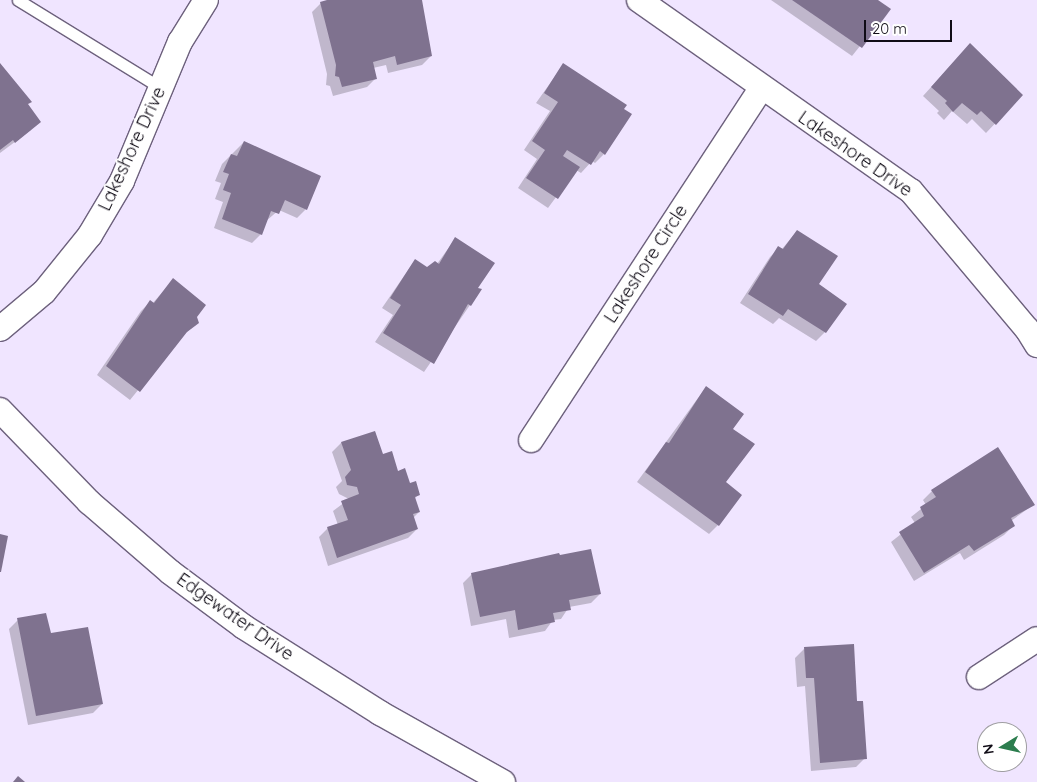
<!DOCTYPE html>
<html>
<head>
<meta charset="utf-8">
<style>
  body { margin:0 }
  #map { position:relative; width:1037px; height:782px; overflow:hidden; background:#f0e5ff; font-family:Quicksand,sans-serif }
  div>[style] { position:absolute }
  .shadow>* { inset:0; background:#0003 }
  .building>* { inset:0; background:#7f728f }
  .roads { filter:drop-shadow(1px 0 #6d617d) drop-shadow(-1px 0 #6d617d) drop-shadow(0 1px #6d617d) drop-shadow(0 -1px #6d617d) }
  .lane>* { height:11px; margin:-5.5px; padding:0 5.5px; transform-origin:5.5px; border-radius:5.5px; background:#fff }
  .street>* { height:24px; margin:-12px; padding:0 12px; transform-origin:12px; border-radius:12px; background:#fff }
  span { translate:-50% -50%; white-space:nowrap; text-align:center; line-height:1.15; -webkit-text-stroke:4px #fff; paint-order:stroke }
  .street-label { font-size:18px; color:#100c16 }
  .north { position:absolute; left:977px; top:722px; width:50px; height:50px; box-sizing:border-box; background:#fff; border:1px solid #9f9ea2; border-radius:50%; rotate:261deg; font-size:14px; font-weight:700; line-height:20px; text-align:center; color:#100c16 }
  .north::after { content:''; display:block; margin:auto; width:18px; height:22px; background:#2c7d4e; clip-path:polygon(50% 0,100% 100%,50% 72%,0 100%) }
  .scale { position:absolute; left:864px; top:20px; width:88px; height:22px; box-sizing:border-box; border:2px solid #100c16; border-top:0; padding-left:6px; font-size:15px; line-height:18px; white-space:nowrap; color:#100c16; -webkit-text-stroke:4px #fff; paint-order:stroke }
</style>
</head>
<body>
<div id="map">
  <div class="shadow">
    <div style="clip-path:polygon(332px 0,419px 0,431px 56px,422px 65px,388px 73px,386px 65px,373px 68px,376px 78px,367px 87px,333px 96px,330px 86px,326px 85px,327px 74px,312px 12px,321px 3px)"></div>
    <div style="clip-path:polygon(771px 0,876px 0,889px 10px,852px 56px)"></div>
    <div style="clip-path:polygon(961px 54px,1022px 95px,986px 133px,972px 119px,967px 124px,952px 111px,944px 120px,937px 113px,939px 111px,923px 96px)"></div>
    <div style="clip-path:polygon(563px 65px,604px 154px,595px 163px,592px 161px,581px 173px,576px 170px,548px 208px,518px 188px,537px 159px,524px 150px,550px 111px,536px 103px)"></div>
    <div style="clip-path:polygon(0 66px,27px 105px,31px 130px,0 153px)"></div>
    <div style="clip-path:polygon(244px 142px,306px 209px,297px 218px,279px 210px,266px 221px,261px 234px,252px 243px,214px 228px,223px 202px,215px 199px,221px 183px,215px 181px,222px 164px)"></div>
    <div style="clip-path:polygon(797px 231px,817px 285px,825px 332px,816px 341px,779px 318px,773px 324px,740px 303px,770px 257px,779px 248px,782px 249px)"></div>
    <div style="clip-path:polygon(455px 239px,476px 288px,470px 305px,424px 372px,375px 342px,393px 315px,382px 308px,415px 260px,427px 268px,437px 264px)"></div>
    <div style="clip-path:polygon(173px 280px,197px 323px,181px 337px,130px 400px,97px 375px,141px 311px,150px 302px,152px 304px)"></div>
    <div style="clip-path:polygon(706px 387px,732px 430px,718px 525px,709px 534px,637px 482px)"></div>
    <div style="clip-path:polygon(375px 432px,382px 455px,419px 494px,414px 499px,419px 512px,413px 518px,417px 529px,408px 538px,328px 566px,319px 537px,328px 528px,338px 525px,333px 511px,349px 499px,339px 494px,336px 487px,342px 481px,332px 452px,341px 443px)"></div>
    <div style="clip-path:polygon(932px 491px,1033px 505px,1011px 521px,1014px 525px,1004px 535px,964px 560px,960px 553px,914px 581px,891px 542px,915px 523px,911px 517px,926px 505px,923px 500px)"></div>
    <div style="clip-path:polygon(472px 574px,600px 594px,591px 603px,569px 607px,561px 619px,553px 620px,545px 631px,509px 638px,506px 619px,471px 626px,463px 583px)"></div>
    <div style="clip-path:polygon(18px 620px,50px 635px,102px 704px,93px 713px,28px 725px,9px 629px)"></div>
    <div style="clip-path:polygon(804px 649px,856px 702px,865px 758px,856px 767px,811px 771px,805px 686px,797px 687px,795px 658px)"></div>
  </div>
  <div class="building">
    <div style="clip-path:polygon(327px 0,422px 0,432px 56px,397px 65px,395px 56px,373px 62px,377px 79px,342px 87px,339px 77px,335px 76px,336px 65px,320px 2px)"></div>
    <div style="clip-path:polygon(792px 0,878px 0,891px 9px,862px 48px)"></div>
    <div style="clip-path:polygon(970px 43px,1023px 95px,996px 125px,981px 111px,977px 115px,962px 103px,953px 112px,945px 103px,947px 101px,931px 87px)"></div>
    <div style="clip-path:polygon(0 63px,32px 102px,28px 104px,41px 122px,15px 143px,13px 140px,0 150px)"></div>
    <div style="clip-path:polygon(563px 63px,627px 105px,624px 109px,632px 114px,605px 155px,600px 151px,591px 165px,567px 150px,563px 156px,580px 167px,558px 199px,526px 178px,545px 150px,532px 141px,558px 102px,544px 93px)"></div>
    <div style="clip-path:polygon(244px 141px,321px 176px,307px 210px,285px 200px,279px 214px,271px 211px,262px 235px,222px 219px,231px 193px,223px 190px,229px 174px,223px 172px,231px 154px,237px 156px)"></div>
    <div style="clip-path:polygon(797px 230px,838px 256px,819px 284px,847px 304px,826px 333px,788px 309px,783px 316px,748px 294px,778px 246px,783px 249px)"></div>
    <div style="clip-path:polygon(455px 237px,495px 263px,478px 288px,482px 289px,471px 306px,468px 304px,434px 364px,383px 333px,401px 305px,390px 298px,415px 259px,427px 267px,435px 261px,439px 264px)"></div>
    <div style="clip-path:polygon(173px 278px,206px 305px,197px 317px,199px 323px,187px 332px,140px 392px,106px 366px,150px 300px,154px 303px)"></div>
    <div style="clip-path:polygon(706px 386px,744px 414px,733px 429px,755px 444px,726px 482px,742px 495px,719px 526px,645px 472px,666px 442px,669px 443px)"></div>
    <div style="clip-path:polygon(375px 431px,383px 454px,392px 451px,398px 471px,405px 468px,410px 483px,416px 481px,420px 495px,415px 497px,420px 512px,413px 514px,418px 529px,337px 558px,327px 527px,348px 520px,341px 501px,359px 494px,357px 487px,347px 485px,345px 477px,351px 470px,341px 442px)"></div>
    <div style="clip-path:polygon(998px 447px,1035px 505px,1011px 518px,1015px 526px,974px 551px,969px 545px,924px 573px,899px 532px,924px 516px,920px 507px,936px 497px,931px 490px)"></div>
    <div style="clip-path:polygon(0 534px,8px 536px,1px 572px,0 572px)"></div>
    <div style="clip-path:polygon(591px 549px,601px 594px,569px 600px,571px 610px,553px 613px,555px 622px,518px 630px,515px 610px,480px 617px,471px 573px,559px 553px,560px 555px)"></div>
    <div style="clip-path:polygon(46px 613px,51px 633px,88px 627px,103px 704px,36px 716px,17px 618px)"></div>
    <div style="clip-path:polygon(854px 644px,857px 701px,863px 701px,867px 759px,820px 763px,814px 678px,806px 678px,804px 647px)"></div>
    <div style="clip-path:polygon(18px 776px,25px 782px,13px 782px)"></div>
  </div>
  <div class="roads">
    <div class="lane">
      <div style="left:18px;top:0;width:168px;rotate:31.6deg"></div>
    </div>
    <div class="street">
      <div style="left:639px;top:0;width:332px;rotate:35.1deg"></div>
      <div style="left:911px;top:191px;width:180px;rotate:50deg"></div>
      <div style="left:1027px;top:329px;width:19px;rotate:58deg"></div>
      <div style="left:0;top:329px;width:57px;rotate:-40.1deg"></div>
      <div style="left:44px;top:292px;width:73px;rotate:-51.1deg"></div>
      <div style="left:90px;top:235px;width:63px;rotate:-59.3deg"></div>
      <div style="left:122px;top:181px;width:151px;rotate:-67.4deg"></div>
      <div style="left:180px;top:42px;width:49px;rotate:-58.2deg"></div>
      <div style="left:0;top:410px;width:128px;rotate:45.9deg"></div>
      <div style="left:89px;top:502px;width:107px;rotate:40.8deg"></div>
      <div style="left:170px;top:572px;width:92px;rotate:36.6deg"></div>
      <div style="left:244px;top:627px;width:161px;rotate:32.3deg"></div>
      <div style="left:380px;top:713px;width:141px;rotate:29.3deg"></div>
      <div style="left:531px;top:440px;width:420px;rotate:-56.8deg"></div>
      <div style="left:979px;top:677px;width:69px;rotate:-33.2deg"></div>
    </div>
  </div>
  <div class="street-label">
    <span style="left:132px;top:149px;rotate:-65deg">Lakeshore Drive</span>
    <span style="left:855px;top:154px;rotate:35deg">Lakeshore Drive</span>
    <span style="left:646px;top:264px;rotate:-57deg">Lakeshore Circle</span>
    <span style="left:235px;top:617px;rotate:35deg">Edgewater Drive</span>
  </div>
  <div class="north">N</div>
  <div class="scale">20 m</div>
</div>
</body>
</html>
